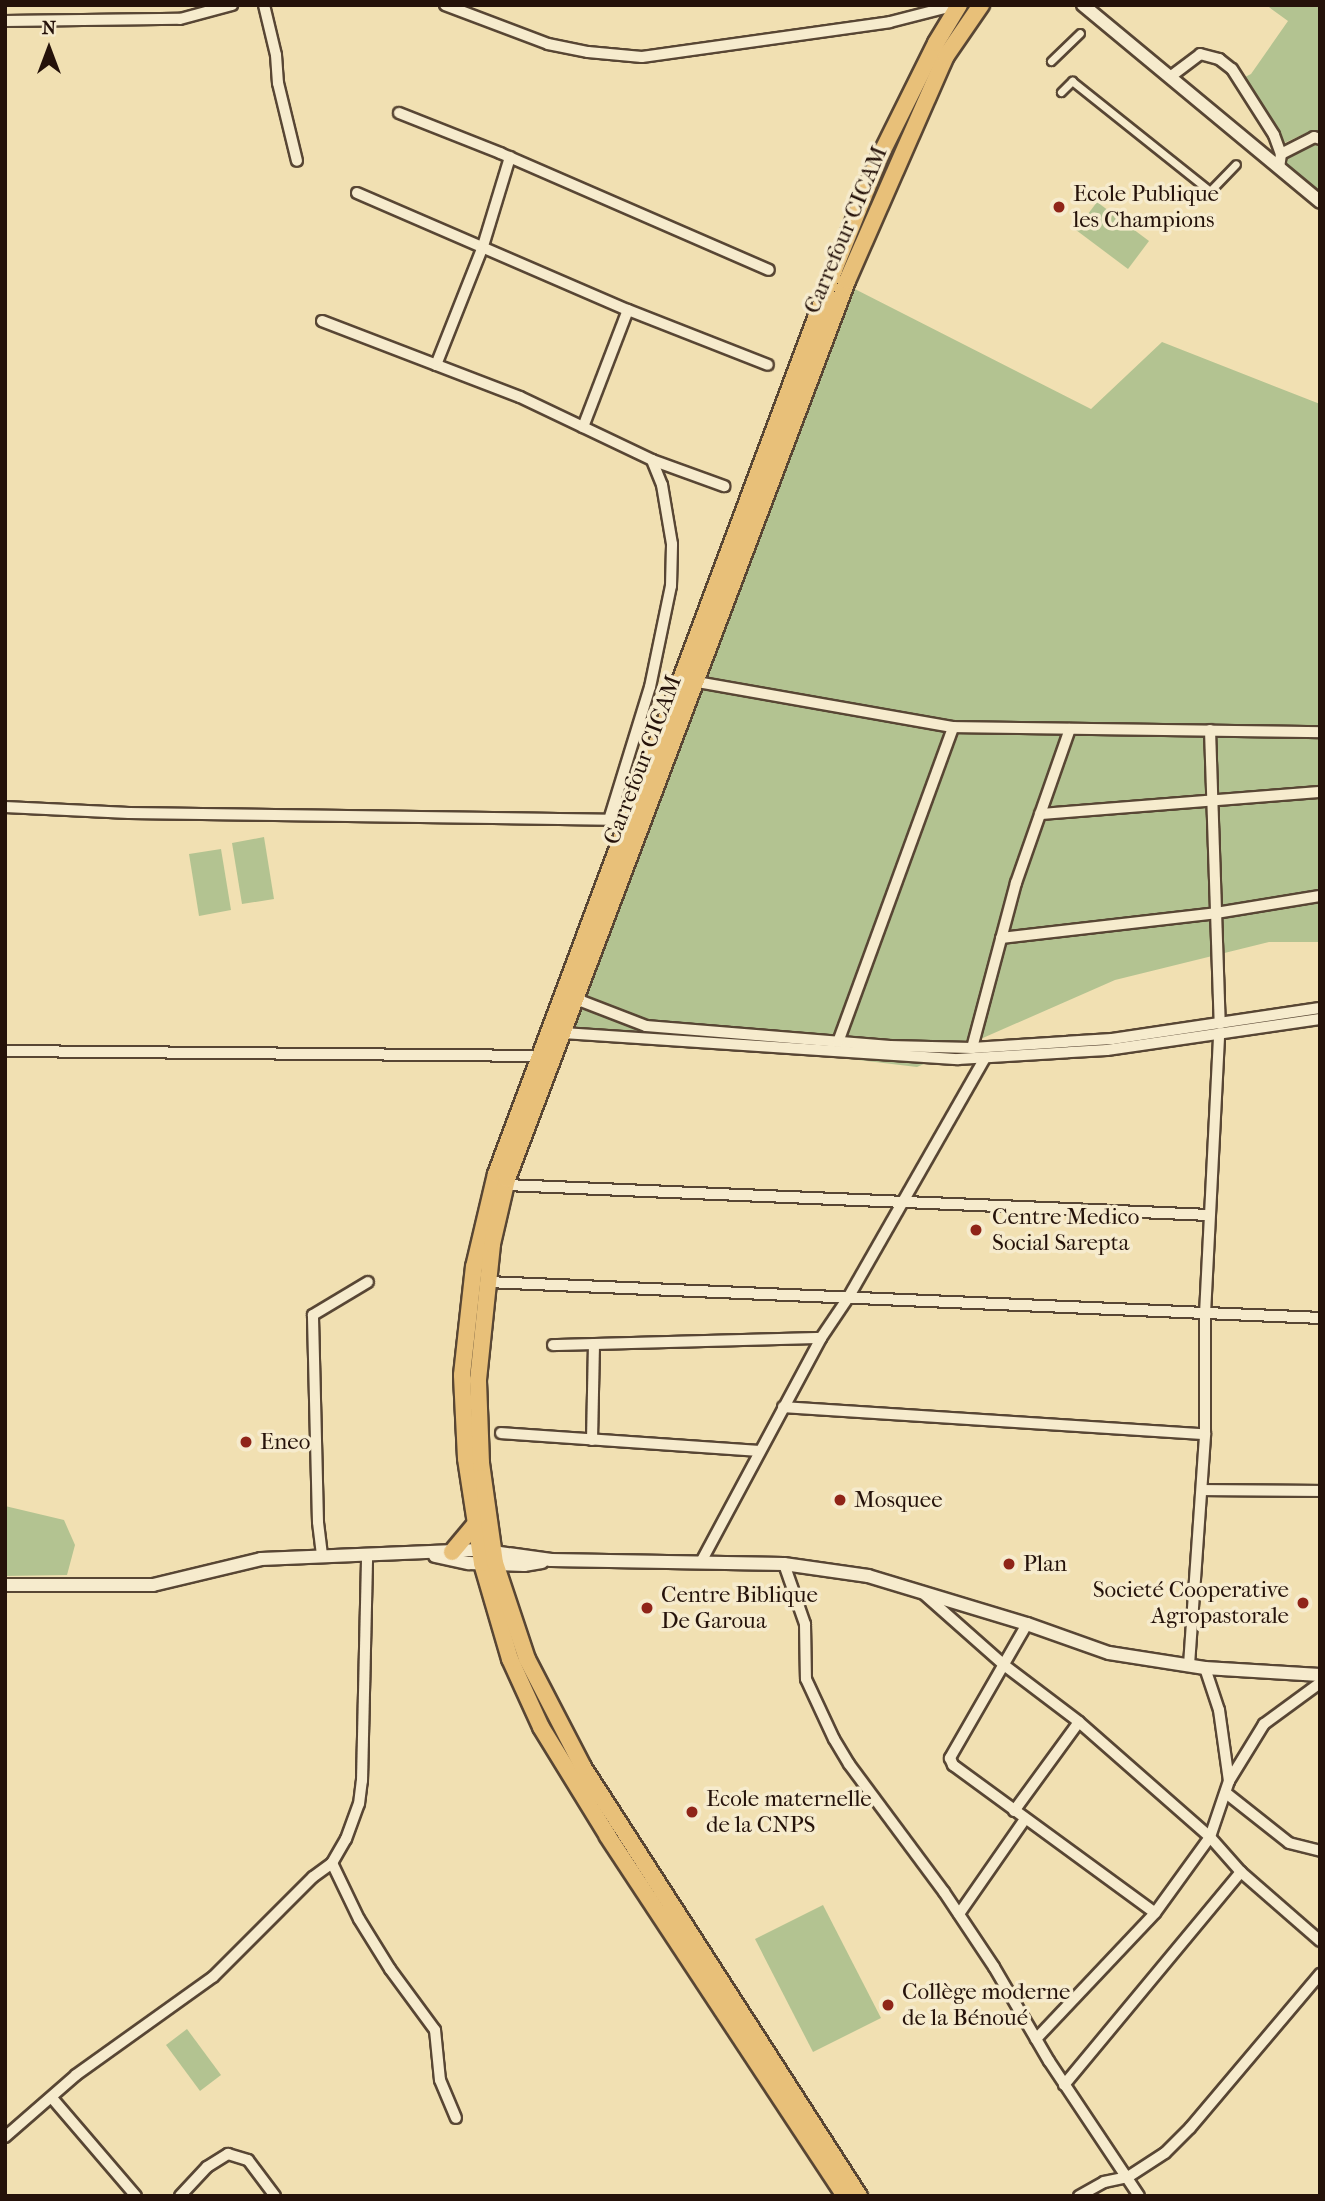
<!DOCTYPE html>
<html>
<head>
<meta charset="utf-8">
<style>
  body { margin:0 }
  #map { position:relative; width:1325px; height:2201px; overflow:hidden; background:#f1e0b2; font-family:"IM FELL French Canon",serif }
  div>[style] { position:absolute }
  .green>* { inset:0; background:#b3c391 }
  .roads { filter:drop-shadow(2px 0 #584634) drop-shadow(-2px 0 #584634) drop-shadow(0 2px #584634) drop-shadow(0 -2px #584634) }
  .pedestrian>* { height:7px; margin:-3.5px; padding:0 3.5px; transform-origin:3.5px; border-radius:3.5px; background:#f6ebcd }
  .minor>* { height:10px; margin:-5px; padding:0 5px; transform-origin:5px; border-radius:5px; background:#f6ebcd }
  .tertiary>* { height:12px; margin:-6px; padding:0 6px; transform-origin:6px; border-radius:6px; background:#f6ebcd }
  .primary>* { height:16px; margin:-8px; padding:0 8px; transform-origin:8px; border-radius:8px; background:#e8c079 }
  .dots>* { width:19px; height:19px; translate:-50% -50%; box-sizing:border-box; border:4px solid #f6ebcd; border-radius:50% }
  span { translate:-50% -50%; white-space:nowrap; text-align:center; line-height:1.15; -webkit-text-stroke:7px #f6ebcd; paint-order:stroke }
  .poi-label { font-size:23px; color:#25120a }
  .left { translate:0 -50%; text-align:left }
  .right { translate:-100% -50%; text-align:right }
  .street-label { font-size:23px; color:#25120a }
  .frame { position:absolute; inset:0; border:7px solid #25120a; pointer-events:none }
  .north { position:absolute; left:14px; top:14px; width:70px; height:70px; -webkit-text-stroke:5px #f6ebcd; paint-order:stroke; rotate:0deg; font-size:19px; font-weight:700; line-height:28px; text-align:center; color:#25120a }
  .north::after { content:''; display:block; margin:auto; width:24px; height:32px; background:#25120a; clip-path:polygon(50% 0,100% 100%,50% 72%,0 100%) }
</style>
</head>
<body>
<div id="map">
  <div class="green">
    <div style="clip-path:polygon(1266px 5px,1320px 5px,1320px 191px,1273px 153px,1271px 143px,1281px 147px,1302px 141px,1306px 133px,1280px 145px,1244px 84px,1245px 77px,1251px 74px,1288px 21px)"></div>
    <div style="clip-path:polygon(1097px 202px,1149px 241px,1128px 269px,1076px 230px)"></div>
    <div style="clip-path:polygon(843px 283px,1091px 409px,1162px 342px,1320px 404px,1320px 942px,1269px 942px,1115px 980px,917px 1067px,732px 1045px,570px 1038px,595px 941px)"></div>
    <div style="clip-path:polygon(264px 837px,274px 899px,242px 904px,232px 843px)"></div>
    <div style="clip-path:polygon(221px 849px,231px 910px,199px 916px,189px 854px)"></div>
    <div style="clip-path:polygon(5px 1506px,64px 1520px,75px 1545px,67px 1575px,5px 1576px)"></div>
    <div style="clip-path:polygon(823px 1905px,881px 2018px,813px 2052px,755px 1939px)"></div>
    <div style="clip-path:polygon(187px 2029px,221px 2075px,200px 2091px,166px 2045px)"></div>
  </div>
  <div class="roads">
    <div class="pedestrian">
      <div style="left:1051px;top:61px;width:40px;rotate:-44deg"></div>
      <div style="left:1061px;top:92px;width:16px;rotate:-45deg"></div>
      <div style="left:1072px;top:81px;width:176px;rotate:38.6deg"></div>
      <div style="left:1210px;top:191px;width:37px;rotate:-46deg"></div>
    </div>
    <div class="minor">
      <div style="left:264px;top:5px;width:51px;rotate:76.5deg"></div>
      <div style="left:276px;top:55px;width:28px;rotate:86deg"></div>
      <div style="left:278px;top:83px;width:80px;rotate:76.3deg"></div>
      <div style="left:445px;top:5px;width:110px;rotate:20.7deg"></div>
      <div style="left:548px;top:44px;width:41px;rotate:11.3deg"></div>
      <div style="left:588px;top:52px;width:54px;rotate:5.3deg"></div>
      <div style="left:642px;top:57px;width:250px;rotate:-8deg"></div>
      <div style="left:890px;top:22px;width:68px;rotate:-14.4deg"></div>
      <div style="left:5px;top:21px;width:175px;rotate:-0.7deg"></div>
      <div style="left:180px;top:19px;width:54px;rotate:-15.1deg"></div>
      <div style="left:1170px;top:77px;width:38px;rotate:-37deg"></div>
      <div style="left:1200px;top:54px;width:20px;rotate:15deg"></div>
      <div style="left:1219px;top:59px;width:16px;rotate:38deg"></div>
      <div style="left:1232px;top:69px;width:78px;rotate:57.5deg"></div>
      <div style="left:1274px;top:135px;width:20px;rotate:70deg"></div>
      <div style="left:1281px;top:154px;width:14px;rotate:98deg"></div>
      <div style="left:399px;top:113px;width:109px;rotate:21.6deg"></div>
      <div style="left:500px;top:153px;width:293px;rotate:23.5deg"></div>
      <div style="left:1281px;top:154px;width:37px;rotate:-27deg"></div>
      <div style="left:1314px;top:137px;width:6px;rotate:18deg"></div>
      <div style="left:357px;top:193px;width:295px;rotate:23.4deg"></div>
      <div style="left:628px;top:310px;width:150px;rotate:21.4deg"></div>
      <div style="left:322px;top:321px;width:212px;rotate:21deg"></div>
      <div style="left:520px;top:397px;width:146px;rotate:25.5deg"></div>
      <div style="left:652px;top:460px;width:77px;rotate:19.9deg"></div>
      <div style="left:436px;top:365px;width:128px;rotate:-68.4deg"></div>
      <div style="left:483px;top:246px;width:93px;rotate:-73.1deg"></div>
      <div style="left:583px;top:427px;width:125px;rotate:-69deg"></div>
      <div style="left:697px;top:682px;width:260px;rotate:10deg"></div>
      <div style="left:953px;top:727px;width:367px;rotate:0.8deg"></div>
      <div style="left:1210px;top:730px;width:294px;rotate:88.1deg"></div>
      <div style="left:5px;top:807px;width:124px;rotate:2.8deg"></div>
      <div style="left:129px;top:813px;width:480px;rotate:0.8deg"></div>
      <div style="left:609px;top:820px;width:20px;rotate:18deg"></div>
      <div style="left:1040px;top:814px;width:281px;rotate:-4.5deg"></div>
      <div style="left:609px;top:820px;width:139px;rotate:-72.9deg"></div>
      <div style="left:650px;top:687px;width:103px;rotate:-78.3deg"></div>
      <div style="left:671px;top:586px;width:42px;rotate:-88.6deg"></div>
      <div style="left:672px;top:544px;width:60px;rotate:-99.6deg"></div>
      <div style="left:662px;top:485px;width:27px;rotate:-112deg"></div>
      <div style="left:1001px;top:938px;width:216px;rotate:-6.6deg"></div>
      <div style="left:1216px;top:913px;width:105px;rotate:-9.3deg"></div>
      <div style="left:576px;top:999px;width:75px;rotate:21.1deg"></div>
      <div style="left:646px;top:1026px;width:245px;rotate:4.7deg"></div>
      <div style="left:890px;top:1046px;width:82px;rotate:1.4deg"></div>
      <div style="left:972px;top:1048px;width:140px;rotate:-3.7deg"></div>
      <div style="left:1112px;top:1039px;width:210px;rotate:-8.5deg"></div>
      <div style="left:563px;top:1033px;width:396px;rotate:3.8deg"></div>
      <div style="left:958px;top:1059px;width:149px;rotate:-3.5deg"></div>
      <div style="left:1107px;top:1050px;width:215px;rotate:-8.3deg"></div>
      <div style="left:838px;top:1042px;width:335px;rotate:-69.9deg"></div>
      <div style="left:972px;top:1048px;width:171px;rotate:-75.1deg"></div>
      <div style="left:1016px;top:883px;width:163px;rotate:-70.7deg"></div>
      <div style="left:5px;top:1051px;width:536px;rotate:0.53deg"></div>
      <div style="left:506px;top:1185px;width:704px;rotate:2.44deg"></div>
      <div style="left:487px;top:1282px;width:834px;rotate:2.47deg"></div>
      <div style="left:553px;top:1345px;width:268px;rotate:-1.5deg"></div>
      <div style="left:783px;top:1407px;width:423px;rotate:3.7deg"></div>
      <div style="left:501px;top:1433px;width:258px;rotate:4deg"></div>
      <div style="left:592px;top:1440px;width:96px;rotate:-88.8deg"></div>
      <div style="left:1202px;top:1490px;width:118px;rotate:0.5deg"></div>
      <div style="left:322px;top:1555px;width:33px;rotate:-97deg"></div>
      <div style="left:318px;top:1522px;width:207px;rotate:-91.4deg"></div>
      <div style="left:313px;top:1315px;width:64px;rotate:-31deg"></div>
      <div style="left:701px;top:1562px;width:254px;rotate:-61.8deg"></div>
      <div style="left:821px;top:1338px;width:48px;rotate:-56deg"></div>
      <div style="left:848px;top:1298px;width:276px;rotate:-60.3deg"></div>
      <div style="left:784px;top:1564px;width:64px;rotate:70.7deg"></div>
      <div style="left:805px;top:1624px;width:55px;rotate:89deg"></div>
      <div style="left:806px;top:1679px;width:66px;rotate:65deg"></div>
      <div style="left:834px;top:1739px;width:29px;rotate:59deg"></div>
      <div style="left:849px;top:1764px;width:159px;rotate:53.4deg"></div>
      <div style="left:944px;top:1892px;width:90px;rotate:56.3deg"></div>
      <div style="left:994px;top:1967px;width:109px;rotate:59.7deg"></div>
      <div style="left:1049px;top:2061px;width:162px;rotate:56.3deg"></div>
      <div style="left:925px;top:1595px;width:106px;rotate:41.5deg"></div>
      <div style="left:1004px;top:1665px;width:94px;rotate:37.2deg"></div>
      <div style="left:1079px;top:1722px;width:174px;rotate:41.3deg"></div>
      <div style="left:1210px;top:1837px;width:47px;rotate:48.5deg"></div>
      <div style="left:1241px;top:1872px;width:105px;rotate:41.1deg"></div>
      <div style="left:1027px;top:1624px;width:155px;rotate:119.9deg"></div>
      <div style="left:950px;top:1758px;width:8px;rotate:67deg"></div>
      <div style="left:953px;top:1765px;width:250px;rotate:36.2deg"></div>
      <div style="left:1189px;top:1665px;width:232px;rotate:-86deg"></div>
      <div style="left:1205px;top:1434px;width:120px;rotate:-90deg"></div>
      <div style="left:1205px;top:1314px;width:279px;rotate:-87.1deg"></div>
      <div style="left:1205px;top:1668px;width:44px;rotate:71.6deg"></div>
      <div style="left:1219px;top:1710px;width:72px;rotate:82deg"></div>
      <div style="left:1226px;top:1793px;width:80px;rotate:38.4deg"></div>
      <div style="left:1289px;top:1843px;width:32px;rotate:14deg"></div>
      <div style="left:1014px;top:1811px;width:110px;rotate:-53.9deg"></div>
      <div style="left:332px;top:1863px;width:62px;rotate:64.3deg"></div>
      <div style="left:359px;top:1919px;width:59px;rotate:58.2deg"></div>
      <div style="left:390px;top:1969px;width:76px;rotate:53.6deg"></div>
      <div style="left:435px;top:2030px;width:50px;rotate:84.3deg"></div>
      <div style="left:440px;top:2080px;width:41px;rotate:67.2deg"></div>
      <div style="left:959px;top:1914px;width:116px;rotate:-55.2deg"></div>
      <div style="left:1036px;top:2039px;width:173px;rotate:-46.6deg"></div>
      <div style="left:1155px;top:1913px;width:94px;rotate:-54.1deg"></div>
      <div style="left:1210px;top:1837px;width:59px;rotate:-71.3deg"></div>
      <div style="left:1229px;top:1781px;width:67px;rotate:-58.4deg"></div>
      <div style="left:1264px;top:1724px;width:69px;rotate:-36.2deg"></div>
      <div style="left:1064px;top:2085px;width:277px;rotate:-50.3deg"></div>
      <div style="left:52px;top:2098px;width:129px;rotate:49.4deg"></div>
      <div style="left:5px;top:2137px;width:94px;rotate:-41.1deg"></div>
      <div style="left:76px;top:2075px;width:168px;rotate:-35.6deg"></div>
      <div style="left:213px;top:1977px;width:141px;rotate:-45deg"></div>
      <div style="left:313px;top:1877px;width:24px;rotate:-36deg"></div>
      <div style="left:332px;top:1863px;width:28px;rotate:-60deg"></div>
      <div style="left:346px;top:1839px;width:37px;rotate:-70deg"></div>
      <div style="left:359px;top:1804px;width:23px;rotate:-83deg"></div>
      <div style="left:362px;top:1781px;width:225px;rotate:-88.7deg"></div>
      <div style="left:180px;top:2196px;width:40px;rotate:-47deg"></div>
      <div style="left:207px;top:2167px;width:25px;rotate:-32deg"></div>
      <div style="left:228px;top:2154px;width:21px;rotate:17deg"></div>
      <div style="left:248px;top:2160px;width:45px;rotate:53.1deg"></div>
      <div style="left:1079px;top:2196px;width:29px;rotate:-29deg"></div>
      <div style="left:1104px;top:2182px;width:25px;rotate:-12deg"></div>
      <div style="left:1128px;top:2177px;width:44px;rotate:-33deg"></div>
      <div style="left:1165px;top:2153px;width:35px;rotate:-45deg"></div>
      <div style="left:1190px;top:2128px;width:202px;rotate:-49.8deg"></div>
    </div>
    <div class="tertiary">
      <div style="left:1083px;top:5px;width:308px;rotate:39.7deg"></div>
      <div style="left:435px;top:1556px;width:35px;rotate:12deg"></div>
      <div style="left:469px;top:1563px;width:55px;rotate:2.1deg"></div>
      <div style="left:524px;top:1565px;width:18px;rotate:-9deg"></div>
      <div style="left:5px;top:1585px;width:148px"></div>
      <div style="left:153px;top:1585px;width:111px;rotate:-13.5deg"></div>
      <div style="left:261px;top:1559px;width:218px;rotate:-2.4deg"></div>
      <div style="left:479px;top:1550px;width:73px;rotate:7.9deg"></div>
      <div style="left:551px;top:1560px;width:233px;rotate:1deg"></div>
      <div style="left:784px;top:1564px;width:85px;rotate:8.1deg"></div>
      <div style="left:868px;top:1576px;width:166px;rotate:16.8deg"></div>
      <div style="left:1027px;top:1624px;width:87px;rotate:19.5deg"></div>
      <div style="left:1109px;top:1653px;width:97px;rotate:8.9deg"></div>
      <div style="left:1205px;top:1668px;width:115px;rotate:3.5deg"></div>
    </div>
    <div class="primary">
      <div style="left:452px;top:1552px;width:38px;rotate:-50deg"></div>
      <div style="left:845px;top:2196px;width:431px;rotate:-123.4deg"></div>
      <div style="left:608px;top:1836px;width:128px;rotate:-121.6deg"></div>
      <div style="left:541px;top:1727px;width:75px;rotate:-114.5deg"></div>
      <div style="left:510px;top:1659px;width:100px;rotate:-106.3deg"></div>
      <div style="left:482px;top:1563px;width:106px;rotate:-98.7deg"></div>
      <div style="left:466px;top:1458px;width:83px;rotate:-92.8deg"></div>
      <div style="left:462px;top:1375px;width:109px;rotate:-83.7deg"></div>
      <div style="left:474px;top:1267px;width:96px;rotate:-76.7deg"></div>
      <div style="left:496px;top:1174px;width:965px;rotate:-69.5deg"></div>
      <div style="left:834px;top:270px;width:121px;rotate:-68.1deg"></div>
      <div style="left:879px;top:158px;width:128px;rotate:-63.6deg"></div>
      <div style="left:936px;top:43px;width:44px;rotate:-58.8deg"></div>
      <div style="left:859px;top:2196px;width:510px;rotate:-122.76deg"></div>
      <div style="left:583px;top:1767px;width:122px;rotate:-117.4deg"></div>
      <div style="left:527px;top:1659px;width:101px;rotate:-108.4deg"></div>
      <div style="left:495px;top:1563px;width:101px;rotate:-98deg"></div>
      <div style="left:481px;top:1463px;width:83px;rotate:-92.1deg"></div>
      <div style="left:478px;top:1380px;width:137px;rotate:-84.1deg"></div>
      <div style="left:492px;top:1244px;width:67px;rotate:-77deg"></div>
      <div style="left:507px;top:1179px;width:960px;rotate:-69.26deg"></div>
      <div style="left:847px;top:281px;width:246px;rotate:-66.3deg"></div>
      <div style="left:946px;top:56px;width:62px;rotate:-55.5deg"></div>
    </div>
  </div>
  <div class="dots">
    <div style="left:1059px;top:207px;background:#8f2418"></div>
    <div style="left:976px;top:1230px;background:#8f2418"></div>
    <div style="left:246px;top:1442px;background:#8f2418"></div>
    <div style="left:840px;top:1500px;background:#8f2418"></div>
    <div style="left:1009px;top:1564px;background:#8f2418"></div>
    <div style="left:1303px;top:1603px;background:#8f2418"></div>
    <div style="left:647px;top:1608px;background:#8f2418"></div>
    <div style="left:692px;top:1812px;background:#8f2418"></div>
    <div style="left:888px;top:2005px;background:#8f2418"></div>
  </div>
  <div class="poi-label">
    <span class="left" style="left:1073px;top:207px">Ecole Publique<br>les Champions</span>
    <span class="left" style="left:992px;top:1230px">Centre Medico<br>Social Sarepta</span>
    <span class="left" style="left:260px;top:1442px">Eneo</span>
    <span class="left" style="left:854px;top:1500px">Mosquee</span>
    <span class="left" style="left:1023px;top:1564px">Plan</span>
    <span class="right" style="left:1289px;top:1603px">Societé Cooperative<br>Agropastorale</span>
    <span class="left" style="left:661px;top:1608px">Centre Biblique<br>De Garoua</span>
    <span class="left" style="left:706px;top:1812px">Ecole maternelle<br>de la CNPS</span>
    <span class="left" style="left:902px;top:2005px">Collège moderne<br>de la Bénoué</span>
  </div>
  <div class="street-label">
    <span style="left:846px;top:230px;rotate:-67deg">Carrefour CICAM</span>
    <span style="left:643px;top:760px;rotate:-69deg">Carrefour CICAM</span>
  </div>
  <div class="frame"></div>
  <div class="north">N</div>
</div>
</body>
</html>
